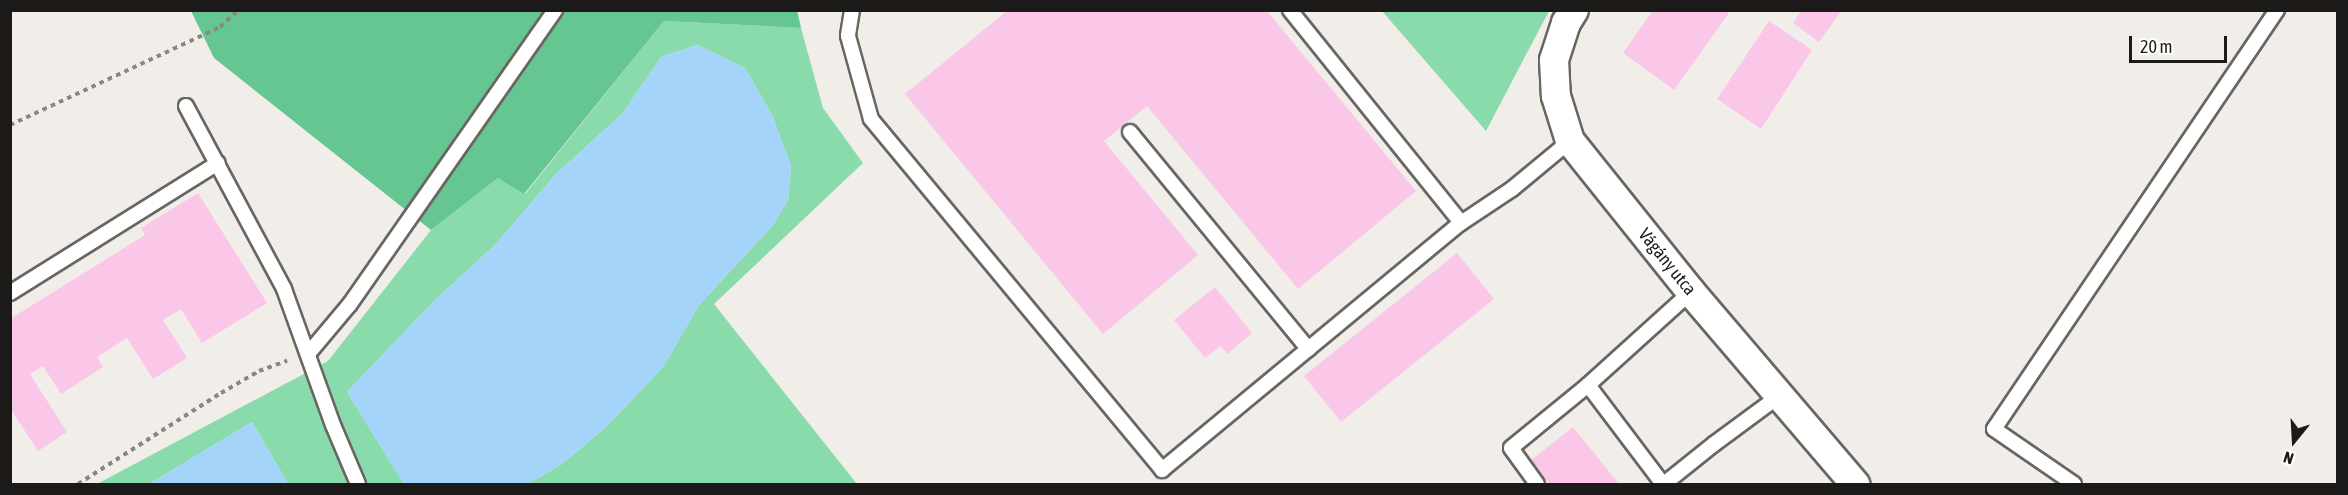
<!DOCTYPE html>
<html>
<head>
<meta charset="utf-8">
<style>
  body { margin:0 }
  #map { position:relative; width:2348px; height:495px; overflow:hidden; background:#f1eee9; font-family:"Asap Condensed",sans-serif }
  div>[style] { position:absolute }
  .green>* { inset:0; background:#8adbac }
  .forest>* { inset:0; background:#66c691 }
  .water>* { inset:0; background:#a5d4fa }
  .building>* { inset:0; background:#fac7e8 }
  .path>* { height:4px; margin-top:-2px; transform-origin:0; background:repeating-linear-gradient(90deg,#898784 0 4.5px,transparent 0 9px) }
  .roads { filter:drop-shadow(2px 0 #696662) drop-shadow(-2px 0 #696662) drop-shadow(0 2px #696662) drop-shadow(0 -2px #696662) }
  .lane>* { height:14px; margin:-7px; padding:0 7px; transform-origin:7px; border-radius:7px; background:#fff }
  .street>* { height:28px; margin:-14px; padding:0 14px; transform-origin:14px; border-radius:14px; background:#fff }
  span { translate:-50% -50%; white-space:nowrap; text-align:center; line-height:1.15; -webkit-text-stroke:4.5px #fff; paint-order:stroke }
  .street-label { font-size:18px; color:#1b1a18 }
  .frame { position:absolute; inset:0; border:12px solid #1b1a18; pointer-events:none }
  .north { position:absolute; left:2264px; top:411px; width:60px; height:60px; -webkit-text-stroke:4px #fff; paint-order:stroke; rotate:198deg; font-size:16px; font-weight:700; line-height:24px; text-align:center; color:#1b1a18 }
  .north::after { content:''; display:block; margin:auto; width:21px; height:27px; background:#1b1a18; clip-path:polygon(50% 0,100% 100%,50% 72%,0 100%) }
  .scale { position:absolute; left:2129px; top:36px; width:98px; height:27px; box-sizing:border-box; border:3px solid #1b1a18; border-top:0; padding-left:8px; font-size:18px; line-height:21px; white-space:nowrap; color:#1b1a18; -webkit-text-stroke:4px #fff; paint-order:stroke }
</style>
</head>
<body>
<div id="map">
  <div class="green">
    <div style="clip-path:polygon(1382px 11px,1549px 11px,1486px 131px)"></div>
    <div style="clip-path:polygon(664px 21px,801px 28px,823px 108px,863px 163px,714px 304px,857px 484px,528px 484px,562px 464px,605px 428px,663px 367px,699px 305px,773px 225px,788px 200px,791px 166px,772px 115px,745px 68px,697px 45px,661px 57px,623px 113px,556px 174px,494px 246px,435px 300px,347px 392px,404px 484px,288px 484px,252px 422px,149px 484px,97px 484px,328px 361px,431px 230px,498px 178px,525px 194px)"></div>
  </div>
  <div class="forest">
    <div style="clip-path:polygon(797px 10px,801px 28px,664px 21px,524px 194px,498px 178px,431px 230px,214px 58px,191px 11px)"></div>
  </div>
  <div class="water">
    <div style="clip-path:polygon(697px 45px,745px 68px,772px 115px,791px 166px,788px 200px,773px 225px,699px 305px,663px 367px,605px 428px,562px 464px,528px 484px,404px 484px,347px 392px,435px 300px,494px 246px,556px 174px,623px 113px,661px 57px)"></div>
    <div style="clip-path:polygon(252px 422px,288px 484px,149px 484px)"></div>
  </div>
  <div class="building">
    <div style="clip-path:polygon(1008px 10px,1266px 10px,1416px 191px,1298px 289px,1147px 106px,1104px 141px,1198px 255px,1103px 334px,905px 94px)"></div>
    <div style="clip-path:polygon(1653px 10px,1731px 10px,1674px 90px,1623px 53px)"></div>
    <div style="clip-path:polygon(1802px 10px,1842px 10px,1819px 42px,1793px 23px)"></div>
    <div style="clip-path:polygon(1769px 21px,1812px 50px,1761px 129px,1717px 99px)"></div>
    <div style="clip-path:polygon(198px 193px,267px 303px,202px 343px,181px 309px,163px 320px,187px 358px,153px 379px,127px 338px,97px 357px,103px 367px,61px 394px,43px 366px,30px 374px,67px 432px,38px 451px,10px 408px,10px 319px,145px 235px,141px 228px)"></div>
    <div style="clip-path:polygon(1457px 253px,1494px 299px,1341px 422px,1304px 376px)"></div>
    <div style="clip-path:polygon(1215px 287px,1252px 333px,1227px 354px,1221px 346px,1205px 358px,1174px 320px)"></div>
    <div style="clip-path:polygon(1573px 427px,1619px 484px,1549px 484px,1530px 461px)"></div>
  </div>
  <div class="path">
    <div style="left:10px;top:125px;width:232px;rotate:-25deg"></div>
    <div style="left:220px;top:27px;width:25px;rotate:-43deg"></div>
    <div style="left:78px;top:484px;width:169px;rotate:-32.5deg"></div>
    <div style="left:221px;top:393px;width:44px;rotate:-30.1deg"></div>
    <div style="left:259px;top:371px;width:30px;rotate:-20deg"></div>
  </div>
  <div class="roads">
    <div class="lane">
      <div style="left:852px;top:10px;width:26px;rotate:99deg"></div>
      <div style="left:848px;top:36px;width:86px;rotate:74.5deg"></div>
      <div style="left:871px;top:119px;width:456px;rotate:50.3deg"></div>
      <div style="left:1162px;top:470px;width:388px;rotate:-39.6deg"></div>
      <div style="left:1461px;top:223px;width:61px;rotate:-33.7deg"></div>
      <div style="left:1512px;top:189px;width:75px;rotate:-39.6deg"></div>
      <div style="left:1290px;top:10px;width:273px;rotate:51.2deg"></div>
      <div style="left:186px;top:106px;width:208px;rotate:61.8deg"></div>
      <div style="left:284px;top:289px;width:145px;rotate:70.2deg"></div>
      <div style="left:333px;top:425px;width:64px;rotate:67deg"></div>
      <div style="left:1130px;top:132px;width:281px;rotate:50.6deg"></div>
      <div style="left:10px;top:293px;width:245px;rotate:-32deg"></div>
      <div style="left:308px;top:354px;width:65px;rotate:-50deg"></div>
      <div style="left:350px;top:304px;width:358px;rotate:-55.1deg"></div>
      <div style="left:1588px;top:385px;width:124px;rotate:52.9deg"></div>
      <div style="left:1537px;top:484px;width:44px;rotate:-125.8deg"></div>
      <div style="left:1511px;top:448px;width:99px;rotate:-39.3deg"></div>
      <div style="left:1588px;top:385px;width:139px;rotate:-42.1deg"></div>
      <div style="left:1664px;top:484px;width:64px;rotate:-38.7deg"></div>
      <div style="left:1714px;top:444px;width:81px;rotate:-36.4deg"></div>
      <div style="left:2074px;top:484px;width:97px;rotate:-145.5deg"></div>
      <div style="left:1994px;top:429px;width:506px;rotate:-55.96deg"></div>
    </div>
    <div class="street">
      <div style="left:1574px;top:10px;width:15px;rotate:122deg"></div>
      <div style="left:1566px;top:23px;width:39px;rotate:108deg"></div>
      <div style="left:1554px;top:60px;width:36px;rotate:87deg"></div>
      <div style="left:1556px;top:96px;width:47px;rotate:72.7deg"></div>
      <div style="left:1570px;top:141px;width:193px;rotate:51.3deg"></div>
      <div style="left:1691px;top:292px;width:253px;rotate:49.5deg"></div>
    </div>
  </div>
  <div class="street-label">
    <span style="left:1667px;top:262px;rotate:51deg">Vágány utca</span>
  </div>
  <div class="frame"></div>
  <div class="north">N</div>
  <div class="scale">20 m</div>
</div>
</body>
</html>
